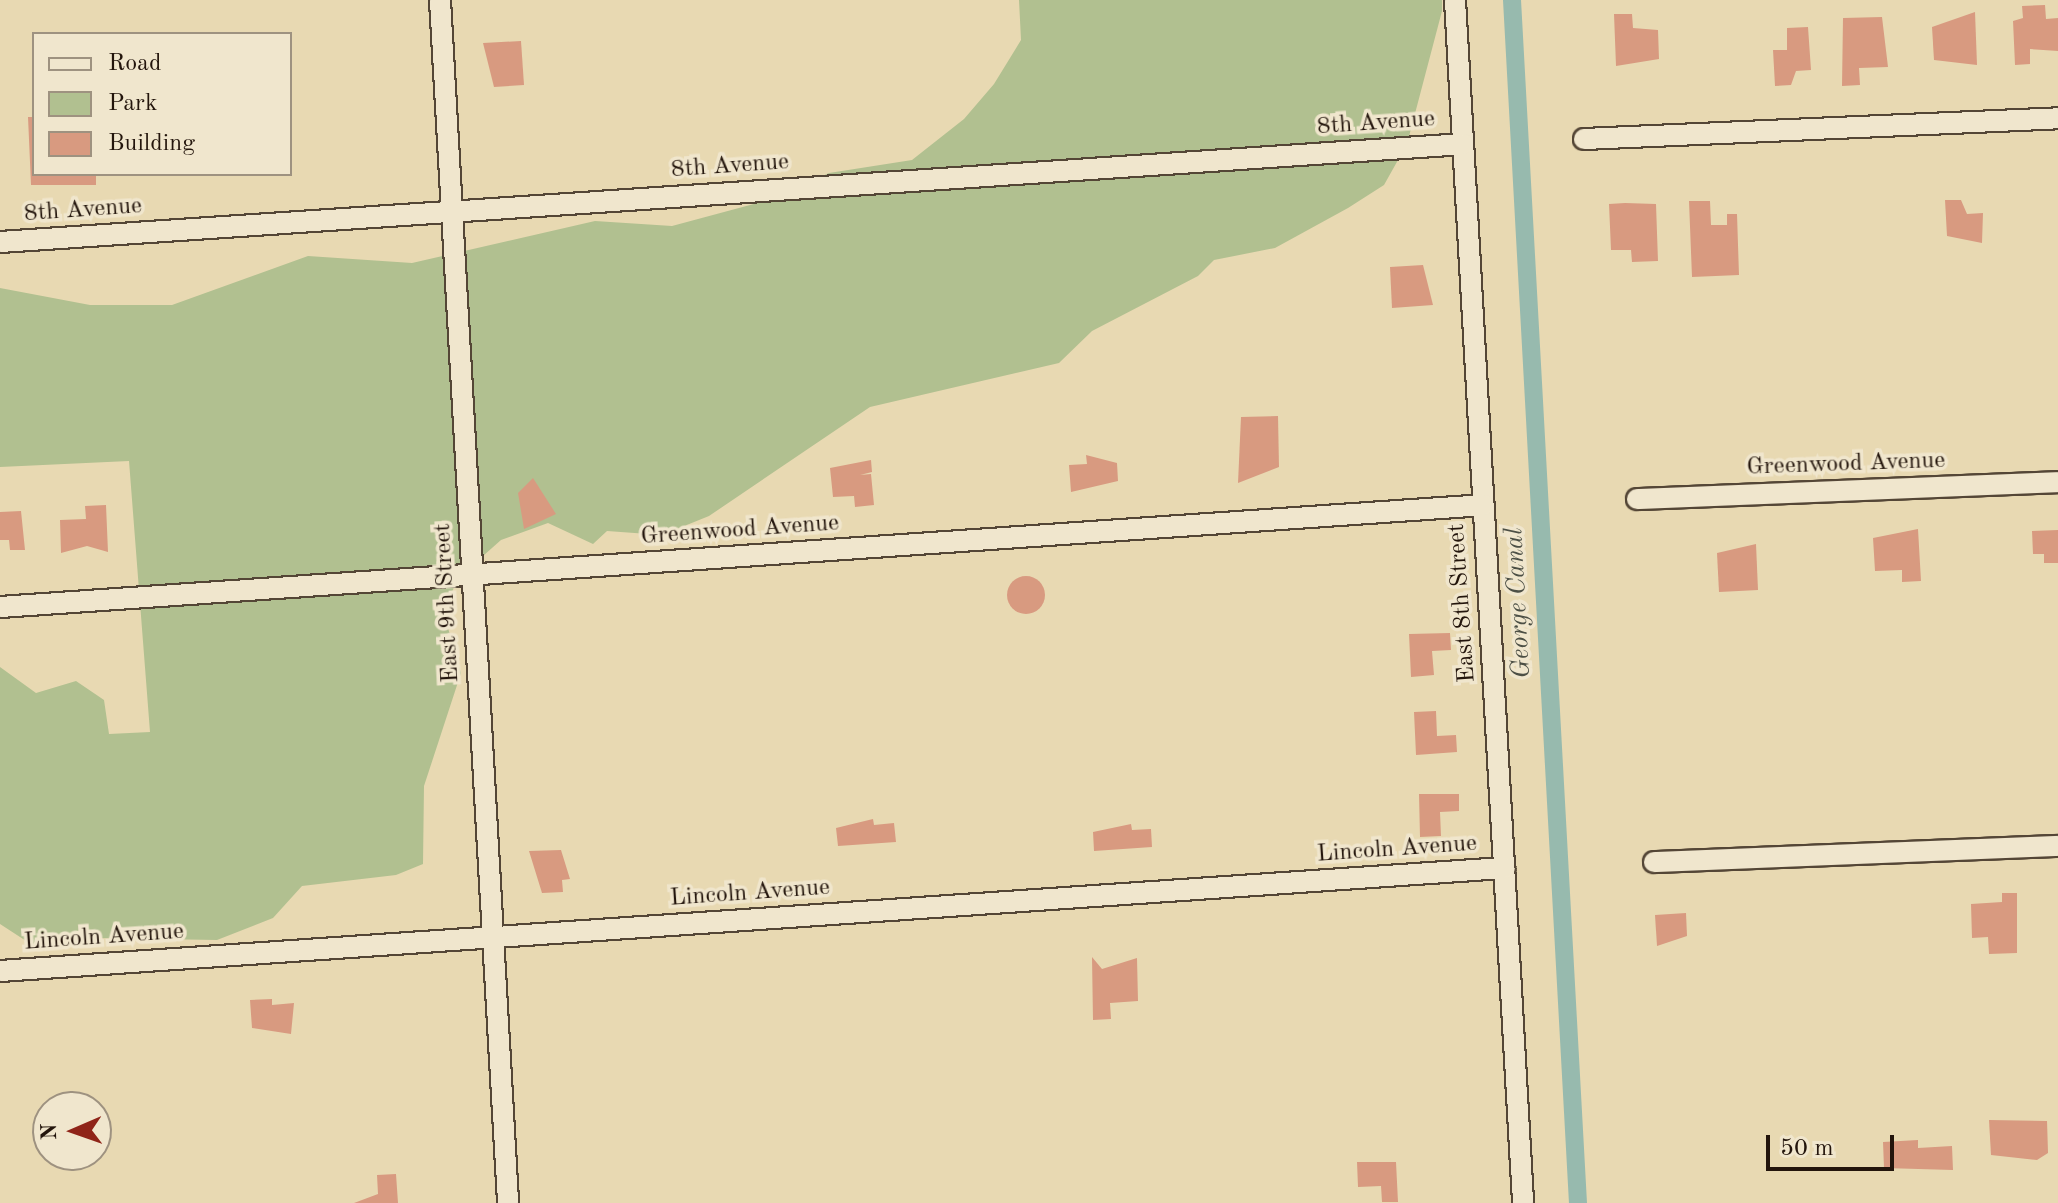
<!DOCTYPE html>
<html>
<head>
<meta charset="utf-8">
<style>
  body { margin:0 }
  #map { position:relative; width:2058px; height:1203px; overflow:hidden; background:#e8d9b2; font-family:"Old Standard TT",serif }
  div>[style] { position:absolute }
  .green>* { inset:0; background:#b1c090 }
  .canal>* { height:18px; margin:-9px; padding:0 9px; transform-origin:9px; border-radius:9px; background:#97baae }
  .building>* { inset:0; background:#d89a80 }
  .round { border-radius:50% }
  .roads { filter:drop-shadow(2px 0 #544636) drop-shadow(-2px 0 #544636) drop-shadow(0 2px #544636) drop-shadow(0 -2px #544636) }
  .minor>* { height:20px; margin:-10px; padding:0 10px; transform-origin:10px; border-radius:10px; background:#f0e6cd }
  span { translate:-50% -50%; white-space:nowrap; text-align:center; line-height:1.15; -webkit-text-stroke:7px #f0e6cd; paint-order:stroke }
  .street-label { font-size:24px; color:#23150c }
  .water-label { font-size:26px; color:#4c4f45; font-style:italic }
  .legend { position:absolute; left:32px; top:32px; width:260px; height:144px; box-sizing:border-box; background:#f0e6cd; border:2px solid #9e9280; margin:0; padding:10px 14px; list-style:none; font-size:24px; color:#23150c }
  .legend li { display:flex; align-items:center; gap:16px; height:40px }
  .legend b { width:40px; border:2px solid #9e9280 }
  .north { position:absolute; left:32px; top:1091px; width:80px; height:80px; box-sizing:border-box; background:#f0e6cd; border:2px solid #9e9280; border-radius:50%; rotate:268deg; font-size:22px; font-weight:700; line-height:32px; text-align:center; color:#23150c }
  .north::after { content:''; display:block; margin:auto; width:28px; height:36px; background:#8f2418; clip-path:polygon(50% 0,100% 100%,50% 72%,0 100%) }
  .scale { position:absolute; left:1766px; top:1135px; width:128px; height:36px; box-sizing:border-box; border:4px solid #23150c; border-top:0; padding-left:10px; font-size:24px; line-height:28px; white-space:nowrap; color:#23150c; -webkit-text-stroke:6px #f0e6cd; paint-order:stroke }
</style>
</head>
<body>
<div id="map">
  <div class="green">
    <div style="clip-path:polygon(1019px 0,1442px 0,1442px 11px,1407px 144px,1384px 185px,1348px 208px,1275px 248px,1214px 260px,1198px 276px,1092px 331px,1059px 363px,870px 407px,709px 516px,662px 535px,607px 531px,593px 544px,548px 523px,501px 540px,457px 579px,444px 614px,461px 673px,424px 786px,423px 864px,396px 875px,302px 886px,273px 918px,217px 940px,94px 938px,40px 950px,0 924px,0 667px,36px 693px,76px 681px,104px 700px,109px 734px,150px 732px,129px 461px,0 467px,0 288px,90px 305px,172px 305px,308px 256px,412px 263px,595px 221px,672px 226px,772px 199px,829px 173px,912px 160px,964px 119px,994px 84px,1021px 40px)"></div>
  </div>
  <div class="canal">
    <div style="left:1512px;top:0;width:1205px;rotate:86.86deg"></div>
  </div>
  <div class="building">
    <div style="clip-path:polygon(2045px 5px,2046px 19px,2058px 18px,2058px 51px,2030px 49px,2030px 64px,2015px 65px,2013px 21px,2023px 18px,2022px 6px)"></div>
    <div style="clip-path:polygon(1975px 12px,1977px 65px,1934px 60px,1932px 27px)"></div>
    <div style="clip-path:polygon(1614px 14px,1632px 14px,1633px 28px,1658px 30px,1659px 59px,1616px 66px)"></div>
    <div style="clip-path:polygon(1882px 17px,1888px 67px,1859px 68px,1860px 85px,1842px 86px,1843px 18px)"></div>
    <div style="clip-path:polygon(1808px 27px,1811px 70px,1796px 71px,1791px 85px,1775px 86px,1773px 50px,1787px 50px,1787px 28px)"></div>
    <div style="clip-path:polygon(521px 41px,524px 85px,494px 87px,483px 43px)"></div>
    <div style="clip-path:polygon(28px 117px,34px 117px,34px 174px,96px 174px,96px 185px,31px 185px)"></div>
    <div style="clip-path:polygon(1945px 200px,1961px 200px,1967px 214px,1983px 213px,1982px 243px,1947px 236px)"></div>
    <div style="clip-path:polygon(1689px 201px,1710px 201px,1711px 225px,1727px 225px,1727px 214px,1737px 214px,1739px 275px,1692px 277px)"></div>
    <div style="clip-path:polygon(1625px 203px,1656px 204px,1658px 261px,1632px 262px,1631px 250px,1611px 250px,1609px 204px)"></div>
    <div style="clip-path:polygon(1423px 265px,1433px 305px,1392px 308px,1390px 267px)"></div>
    <div style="clip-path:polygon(1278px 416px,1279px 467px,1238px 483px,1241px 417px)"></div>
    <div style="clip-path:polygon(1086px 455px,1117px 463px,1118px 481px,1071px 492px,1069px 465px,1087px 464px)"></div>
    <div style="clip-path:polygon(871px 460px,872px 472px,860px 475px,871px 474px,874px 505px,855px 507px,854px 496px,833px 497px,830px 468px)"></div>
    <div style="clip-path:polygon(533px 478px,556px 514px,524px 529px,518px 493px)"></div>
    <div style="clip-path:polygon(106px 505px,108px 552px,87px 546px,61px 553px,60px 520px,86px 519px,85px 506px)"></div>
    <div style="clip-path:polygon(21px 511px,25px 550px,10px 550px,9px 540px,0 540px,0 512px)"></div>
    <div style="clip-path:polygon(1918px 529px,1921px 581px,1902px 582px,1902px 570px,1875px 571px,1873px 538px)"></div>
    <div style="clip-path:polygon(2058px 530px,2058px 563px,2044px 563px,2044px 554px,2033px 554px,2032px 531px)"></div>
    <div style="clip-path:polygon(1756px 544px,1758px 590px,1719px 592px,1717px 553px)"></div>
    <div class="round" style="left:1007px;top:576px;width:38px;height:38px"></div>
    <div style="clip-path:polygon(1450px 633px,1451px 650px,1432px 651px,1434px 675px,1411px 677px,1409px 634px)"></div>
    <div style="clip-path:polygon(1436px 711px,1437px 736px,1456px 735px,1457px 752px,1416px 755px,1414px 712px)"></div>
    <div style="clip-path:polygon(1419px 794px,1459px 794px,1459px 811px,1440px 812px,1441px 836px,1420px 837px)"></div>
    <div style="clip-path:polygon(873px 819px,874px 825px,894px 823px,896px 842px,838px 846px,836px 828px)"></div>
    <div style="clip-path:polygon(1131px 824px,1132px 830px,1151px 829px,1152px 847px,1094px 851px,1093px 832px)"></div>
    <div style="clip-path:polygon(561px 850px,570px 879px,562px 880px,563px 892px,542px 893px,529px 851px)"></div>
    <div style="clip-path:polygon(2002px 893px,2017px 893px,2017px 953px,1989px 954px,1988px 937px,1972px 938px,1971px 904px,2002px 902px)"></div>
    <div style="clip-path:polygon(1686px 913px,1687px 936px,1657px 946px,1655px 915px)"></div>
    <div style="clip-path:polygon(1092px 957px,1102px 969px,1137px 958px,1138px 1001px,1110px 1003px,1111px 1019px,1093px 1020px)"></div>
    <div style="clip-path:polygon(272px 999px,272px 1005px,294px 1003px,291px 1034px,252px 1028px,250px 1000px)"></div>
    <div style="clip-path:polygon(1989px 1120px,2047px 1121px,2048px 1153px,2037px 1160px,1991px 1155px)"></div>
    <div style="clip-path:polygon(1918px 1140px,1918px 1148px,1952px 1146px,1953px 1170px,1884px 1168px,1883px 1142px)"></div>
    <div style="clip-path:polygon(1357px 1162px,1396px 1162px,1398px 1202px,1382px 1202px,1381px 1186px,1358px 1187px)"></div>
    <div style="clip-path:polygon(396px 1174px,398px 1203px,354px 1203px,378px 1194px,377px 1175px)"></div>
  </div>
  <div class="roads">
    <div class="minor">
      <div style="left:440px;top:0;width:1205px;rotate:86.76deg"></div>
      <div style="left:1455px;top:0;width:1205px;rotate:86.76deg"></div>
      <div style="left:1584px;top:139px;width:474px;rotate:-2.5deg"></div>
      <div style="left:0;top:242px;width:1466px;rotate:-3.83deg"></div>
      <div style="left:1637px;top:499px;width:421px;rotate:-2.3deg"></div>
      <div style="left:0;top:607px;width:1487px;rotate:-3.93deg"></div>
      <div style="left:1654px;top:862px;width:404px;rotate:-2.3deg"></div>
      <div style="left:0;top:971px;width:1508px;rotate:-3.92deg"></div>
    </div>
  </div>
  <div class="street-label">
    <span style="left:1376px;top:124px;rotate:-4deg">8th Avenue</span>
    <span style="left:730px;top:167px;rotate:-4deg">8th Avenue</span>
    <span style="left:83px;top:211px;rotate:-4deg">8th Avenue</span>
    <span style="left:1846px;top:465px;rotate:-2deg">Greenwood Avenue</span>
    <span style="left:740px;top:531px;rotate:-4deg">Greenwood Avenue</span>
    <span style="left:448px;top:603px;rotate:-93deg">East 9th Street</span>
    <span style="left:1463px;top:603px;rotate:-94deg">East 8th Street</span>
    <span style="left:1397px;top:850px;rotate:-4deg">Lincoln Avenue</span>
    <span style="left:750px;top:894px;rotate:-4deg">Lincoln Avenue</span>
    <span style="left:104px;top:938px;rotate:-4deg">Lincoln Avenue</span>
  </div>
  <div class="water-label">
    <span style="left:1519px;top:603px;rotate:-93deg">George Canal</span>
  </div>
  <ul class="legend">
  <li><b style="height:10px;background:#f0e6cd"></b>Road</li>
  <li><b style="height:22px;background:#b1c090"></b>Park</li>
  <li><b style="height:22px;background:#d89a80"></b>Building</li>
  </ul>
  <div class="north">N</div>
  <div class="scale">50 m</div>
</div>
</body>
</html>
